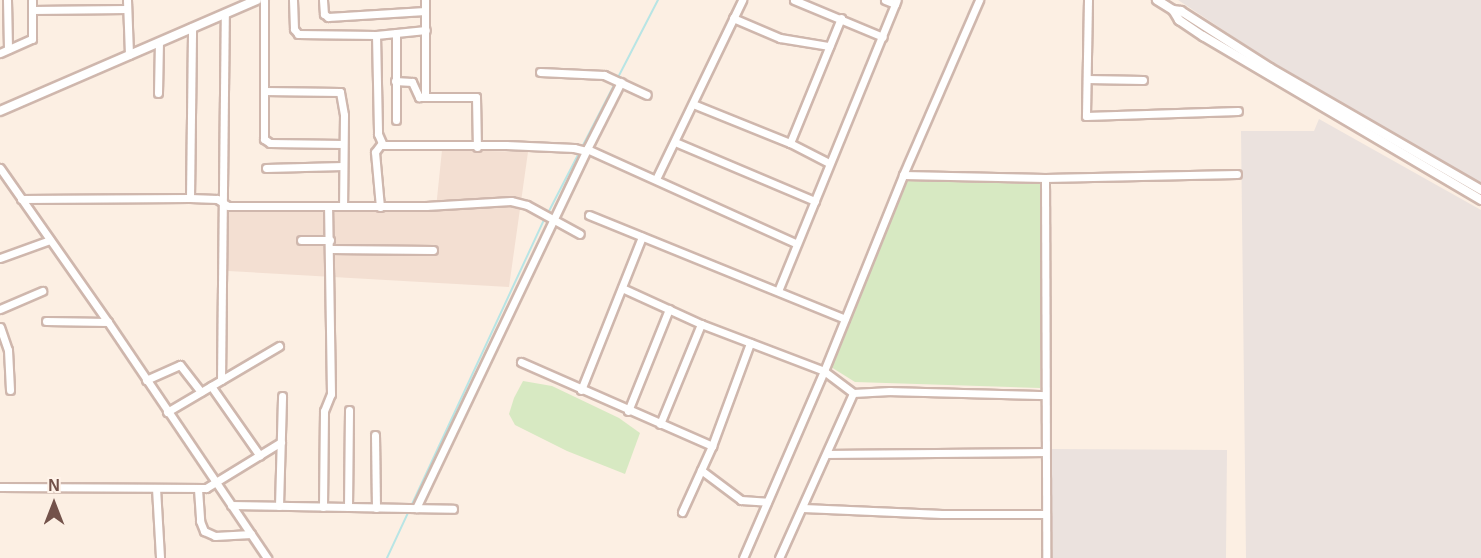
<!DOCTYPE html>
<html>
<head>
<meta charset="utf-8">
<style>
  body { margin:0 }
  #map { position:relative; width:1481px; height:558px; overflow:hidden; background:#fcefe3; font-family:Arial,sans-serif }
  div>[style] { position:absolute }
  .residential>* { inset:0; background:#f3dfd2 }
  .industrial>* { inset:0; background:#ebe2de }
  .green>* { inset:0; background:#d7e9c2 }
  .stream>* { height:2px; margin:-1px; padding:0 1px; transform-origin:1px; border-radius:1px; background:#b8e5e5 }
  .roads { filter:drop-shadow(2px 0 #cfb7ad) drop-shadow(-2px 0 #cfb7ad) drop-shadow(0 2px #cfb7ad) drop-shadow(0 -2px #cfb7ad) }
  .minor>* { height:7px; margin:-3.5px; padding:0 3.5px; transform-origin:3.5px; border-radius:3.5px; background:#fff }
  .tertiary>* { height:8px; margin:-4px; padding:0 4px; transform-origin:4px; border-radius:4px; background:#fff }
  span { translate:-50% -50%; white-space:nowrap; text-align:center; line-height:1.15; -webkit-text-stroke:6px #fff3e9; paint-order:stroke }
  .north { position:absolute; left:24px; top:474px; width:60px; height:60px; -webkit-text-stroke:4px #fff3e9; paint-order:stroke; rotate:0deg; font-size:16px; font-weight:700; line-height:24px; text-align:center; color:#73524a }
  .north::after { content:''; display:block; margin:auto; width:21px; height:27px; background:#73524a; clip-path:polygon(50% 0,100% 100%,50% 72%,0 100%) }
</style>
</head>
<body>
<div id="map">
  <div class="residential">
    <div style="clip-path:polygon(442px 150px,528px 152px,509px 287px,228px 271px,226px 207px,436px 208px)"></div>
  </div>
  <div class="industrial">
    <div style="clip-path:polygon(1178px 0,1481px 0,1481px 184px,1264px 57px)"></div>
    <div style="clip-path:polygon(1319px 119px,1481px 210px,1481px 558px,1246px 558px,1241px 131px,1314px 131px)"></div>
    <div style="clip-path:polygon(1052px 449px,1227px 450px,1226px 558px,1051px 558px)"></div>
  </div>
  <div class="green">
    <div style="clip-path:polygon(906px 181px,1040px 184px,1040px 388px,855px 382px,831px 367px)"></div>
    <div style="clip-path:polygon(523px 381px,552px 386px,619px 418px,640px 433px,625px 474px,567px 451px,515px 425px,509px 414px,514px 398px)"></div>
  </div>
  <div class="stream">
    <div style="left:548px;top:213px;width:240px;rotate:-62.7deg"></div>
    <div style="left:387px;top:558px;width:375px;rotate:-65.1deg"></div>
  </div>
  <div class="roads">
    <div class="minor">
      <div style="left:7px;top:0;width:49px;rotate:88.8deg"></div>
      <div style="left:127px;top:0;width:55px;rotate:87.9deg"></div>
      <div style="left:264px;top:0;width:139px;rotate:90deg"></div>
      <div style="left:264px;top:139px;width:7px;rotate:34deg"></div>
      <div style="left:270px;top:143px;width:73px;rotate:0.8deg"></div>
      <div style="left:293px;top:0;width:29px;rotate:88deg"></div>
      <div style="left:294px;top:29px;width:6px;rotate:51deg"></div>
      <div style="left:298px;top:34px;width:78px;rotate:0.7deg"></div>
      <div style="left:376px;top:35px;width:50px;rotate:-5.7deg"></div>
      <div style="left:323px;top:0;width:14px;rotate:86deg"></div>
      <div style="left:324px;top:14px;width:5px;rotate:37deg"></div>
      <div style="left:328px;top:17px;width:97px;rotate:-3.5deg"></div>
      <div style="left:794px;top:0;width:96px;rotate:22.6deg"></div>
      <div style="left:885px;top:0;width:11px;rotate:22deg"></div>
      <div style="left:1088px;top:0;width:116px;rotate:91deg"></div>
      <div style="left:1086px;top:116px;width:152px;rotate:-1.9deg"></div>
      <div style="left:32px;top:10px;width:95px;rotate:-0.6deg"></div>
      <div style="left:733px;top:18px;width:51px;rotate:23.1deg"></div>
      <div style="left:780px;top:38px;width:50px;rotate:9.3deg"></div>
      <div style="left:396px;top:33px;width:87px;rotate:90deg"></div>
      <div style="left:376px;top:35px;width:99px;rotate:88.8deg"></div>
      <div style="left:378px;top:134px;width:12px;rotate:66deg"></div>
      <div style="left:383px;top:145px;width:123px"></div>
      <div style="left:506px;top:145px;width:68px;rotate:2.5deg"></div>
      <div style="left:574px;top:148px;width:12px;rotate:14deg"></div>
      <div style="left:0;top:53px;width:35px;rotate:-24deg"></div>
      <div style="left:32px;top:39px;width:39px;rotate:-90deg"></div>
      <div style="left:540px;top:72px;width:64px;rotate:2.7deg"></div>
      <div style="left:604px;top:75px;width:47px;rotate:24.9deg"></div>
      <div style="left:1087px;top:79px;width:56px;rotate:1deg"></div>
      <div style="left:395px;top:81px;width:17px;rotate:3deg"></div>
      <div style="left:412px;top:82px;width:17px;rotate:65deg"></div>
      <div style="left:419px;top:97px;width:57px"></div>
      <div style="left:476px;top:97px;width:50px;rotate:88.9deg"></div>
      <div style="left:264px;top:91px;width:76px;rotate:0.8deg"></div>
      <div style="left:340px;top:92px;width:23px;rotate:80deg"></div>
      <div style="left:344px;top:115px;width:91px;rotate:90.6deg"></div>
      <div style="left:158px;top:93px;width:50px;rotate:-88.9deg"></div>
      <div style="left:425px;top:96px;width:96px;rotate:-90deg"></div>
      <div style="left:693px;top:104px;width:105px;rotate:21.9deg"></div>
      <div style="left:790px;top:143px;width:44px;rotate:27.1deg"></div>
      <div style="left:675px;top:142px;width:152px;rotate:22.9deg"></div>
      <div style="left:790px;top:143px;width:135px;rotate:-67.8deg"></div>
      <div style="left:587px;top:149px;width:230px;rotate:24.3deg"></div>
      <div style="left:0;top:168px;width:188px;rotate:55deg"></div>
      <div style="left:108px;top:322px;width:285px;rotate:56deg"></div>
      <div style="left:266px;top:168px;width:77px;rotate:-1.5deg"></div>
      <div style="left:903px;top:175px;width:142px;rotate:1.2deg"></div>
      <div style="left:1045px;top:178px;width:192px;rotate:-1.2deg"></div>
      <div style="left:1045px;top:178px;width:380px;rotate:89.8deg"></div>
      <div style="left:656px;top:179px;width:199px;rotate:-64.3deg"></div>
      <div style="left:190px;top:198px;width:171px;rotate:-89.3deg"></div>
      <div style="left:21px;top:199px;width:169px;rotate:-0.3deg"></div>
      <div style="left:190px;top:198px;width:27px;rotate:2deg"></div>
      <div style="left:217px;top:199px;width:13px;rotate:32deg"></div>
      <div style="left:228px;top:206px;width:198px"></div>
      <div style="left:426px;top:206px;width:85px;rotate:-3.4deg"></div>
      <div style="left:511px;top:201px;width:16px;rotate:14deg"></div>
      <div style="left:527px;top:205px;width:60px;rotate:28.7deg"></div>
      <div style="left:380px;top:207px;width:55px;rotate:-95.2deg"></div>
      <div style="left:375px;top:152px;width:10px;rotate:-53deg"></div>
      <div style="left:589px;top:215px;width:276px;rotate:22.1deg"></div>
      <div style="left:301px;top:240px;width:29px"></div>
      <div style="left:331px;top:249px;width:102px;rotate:0.6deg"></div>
      <div style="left:0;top:258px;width:53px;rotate:-19.8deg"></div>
      <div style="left:622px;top:288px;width:87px;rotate:24.5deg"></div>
      <div style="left:701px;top:324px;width:132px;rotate:20.9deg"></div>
      <div style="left:824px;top:371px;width:36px;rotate:37deg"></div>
      <div style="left:778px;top:291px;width:314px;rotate:-67.8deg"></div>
      <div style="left:0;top:309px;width:46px;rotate:-23.2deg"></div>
      <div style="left:46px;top:321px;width:62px;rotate:0.9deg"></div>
      <div style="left:0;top:327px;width:24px;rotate:71deg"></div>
      <div style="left:8px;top:350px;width:40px;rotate:87.1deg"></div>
      <div style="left:521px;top:362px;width:209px;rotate:23.7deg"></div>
      <div style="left:146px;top:380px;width:37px;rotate:-24deg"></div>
      <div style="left:180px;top:365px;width:34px;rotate:52deg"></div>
      <div style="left:221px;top:380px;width:366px;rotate:-89.4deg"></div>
      <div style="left:211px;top:386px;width:85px;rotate:55deg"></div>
      <div style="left:581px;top:390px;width:165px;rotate:-68.3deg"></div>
      <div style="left:628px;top:411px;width:110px;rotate:-68.1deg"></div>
      <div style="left:167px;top:412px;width:130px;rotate:-30.5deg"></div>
      <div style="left:660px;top:424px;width:108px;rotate:-67.7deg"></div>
      <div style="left:375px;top:435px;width:73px;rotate:89.2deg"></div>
      <div style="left:827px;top:454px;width:218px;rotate:-0.5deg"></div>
      <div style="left:701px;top:470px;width:50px;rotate:36.9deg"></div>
      <div style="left:741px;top:500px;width:26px;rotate:4deg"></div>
      <div style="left:0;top:487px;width:206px;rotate:0.3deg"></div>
      <div style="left:206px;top:488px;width:88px;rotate:-31.5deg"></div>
      <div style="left:156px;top:488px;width:70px;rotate:86.7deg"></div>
      <div style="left:198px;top:489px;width:32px;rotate:86deg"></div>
      <div style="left:200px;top:521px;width:11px;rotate:68deg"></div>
      <div style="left:204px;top:531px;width:12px;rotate:24deg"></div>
      <div style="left:215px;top:536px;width:36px;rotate:-3deg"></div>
      <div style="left:231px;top:505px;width:222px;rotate:1deg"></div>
      <div style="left:279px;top:506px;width:110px;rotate:-88.4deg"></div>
      <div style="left:323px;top:507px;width:96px;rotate:-89.4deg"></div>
      <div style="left:324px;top:411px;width:18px;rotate:-68deg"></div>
      <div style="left:331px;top:394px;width:188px;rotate:-90.9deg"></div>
      <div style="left:348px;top:507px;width:97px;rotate:-89.4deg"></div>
      <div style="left:416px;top:508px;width:398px;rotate:-64.5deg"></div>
      <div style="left:587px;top:149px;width:75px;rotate:-63.1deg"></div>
      <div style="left:803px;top:508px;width:139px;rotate:2.5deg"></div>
      <div style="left:942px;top:514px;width:104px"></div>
      <div style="left:682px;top:512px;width:72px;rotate:-65.6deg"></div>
      <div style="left:712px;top:446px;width:110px;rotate:-69.7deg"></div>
      <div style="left:743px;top:558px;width:204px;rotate:-66.6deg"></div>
      <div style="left:824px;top:371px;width:211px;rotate:-68deg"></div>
      <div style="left:903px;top:175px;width:191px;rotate:-66.5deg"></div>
      <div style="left:779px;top:558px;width:181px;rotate:-65.8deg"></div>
      <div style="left:853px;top:393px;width:37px;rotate:-3deg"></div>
      <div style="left:890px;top:391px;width:155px;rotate:1.5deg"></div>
    </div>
    <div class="tertiary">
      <div style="left:1157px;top:0;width:19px;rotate:32deg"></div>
      <div style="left:1173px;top:10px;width:8px;rotate:7deg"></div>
      <div style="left:1181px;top:11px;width:106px;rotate:32.6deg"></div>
      <div style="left:1270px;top:68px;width:244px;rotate:30deg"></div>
      <div style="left:1173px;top:10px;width:12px;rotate:59deg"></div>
      <div style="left:1179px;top:20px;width:29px;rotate:34deg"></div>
      <div style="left:1203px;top:36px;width:323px;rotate:30.5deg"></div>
      <div style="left:0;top:111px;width:280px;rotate:-23.4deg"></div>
    </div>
  </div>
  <div class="north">N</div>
</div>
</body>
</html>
